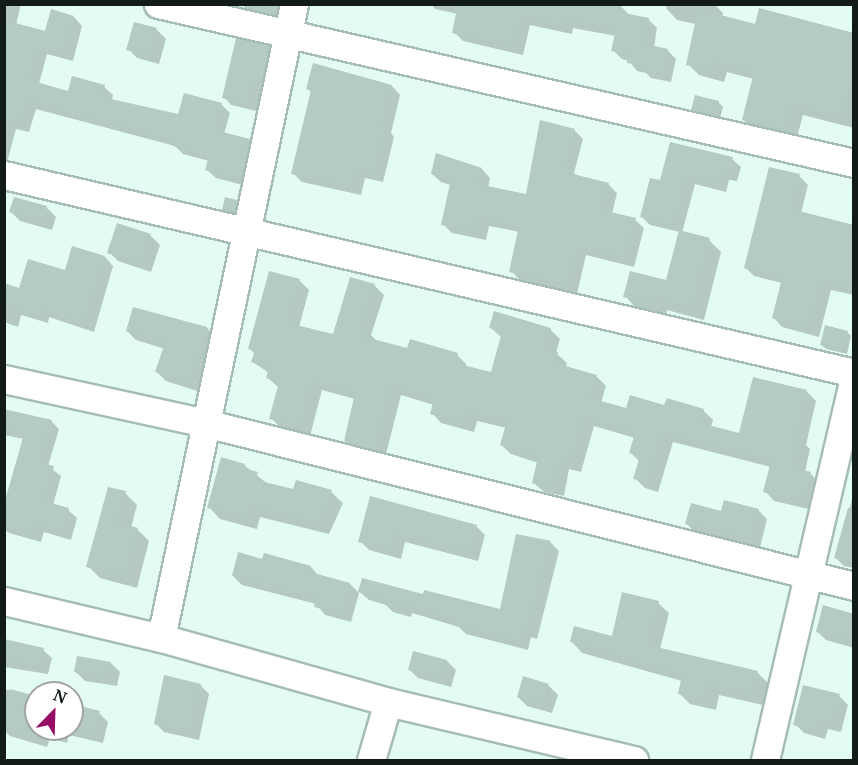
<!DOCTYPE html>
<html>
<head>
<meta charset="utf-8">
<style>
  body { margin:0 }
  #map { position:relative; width:858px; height:765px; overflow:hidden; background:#e3fcf2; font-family:"Noto Serif",serif }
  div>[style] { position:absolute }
  .shadow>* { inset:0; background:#0003 }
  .building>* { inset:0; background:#b3cbc1 }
  .roads { filter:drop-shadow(2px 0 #a5bdb4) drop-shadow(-2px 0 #a5bdb4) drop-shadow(0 2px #a5bdb4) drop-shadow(0 -2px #a5bdb4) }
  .minor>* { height:27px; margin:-13.5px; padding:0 13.5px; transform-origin:13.5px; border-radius:13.5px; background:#fff }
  span { translate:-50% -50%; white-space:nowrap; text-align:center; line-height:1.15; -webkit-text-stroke:6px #fff; paint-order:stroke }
  .frame { position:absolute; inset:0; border:6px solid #121b17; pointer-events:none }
  .north { position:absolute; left:24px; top:681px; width:60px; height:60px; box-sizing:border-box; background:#fff; border:2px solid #a0a4a2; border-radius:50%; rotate:23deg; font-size:16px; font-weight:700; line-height:24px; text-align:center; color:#121b17 }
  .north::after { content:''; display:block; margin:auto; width:21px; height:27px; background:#970e64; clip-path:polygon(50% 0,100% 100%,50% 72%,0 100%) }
</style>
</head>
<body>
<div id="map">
  <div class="shadow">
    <div style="clip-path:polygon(4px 4px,21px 4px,16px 25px,47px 33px,74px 17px,82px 26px,73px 61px,47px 54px,39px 84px,69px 92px,104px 87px,113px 95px,112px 100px,179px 116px,221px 104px,230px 113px,224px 134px,249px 140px,258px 149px,250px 187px,216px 178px,207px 170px,209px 161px,183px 154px,175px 146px,36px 109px,29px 132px,16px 129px,7px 162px,4px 161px)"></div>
    <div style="clip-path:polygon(247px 4px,283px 4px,284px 23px,255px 16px)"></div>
    <div style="clip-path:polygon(431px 4px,620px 5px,629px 15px,648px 19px,657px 28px,654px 48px,667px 50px,676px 59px,671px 82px,651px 78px,646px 73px,637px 71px,629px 61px,622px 59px,613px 50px,616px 36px,573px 28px,572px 34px,530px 25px,523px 55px,463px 41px,454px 32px,458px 14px,435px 9px)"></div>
    <div style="clip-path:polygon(667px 4px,714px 4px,723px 13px,722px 17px,854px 60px,854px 128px,803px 115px,796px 141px,755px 131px,744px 120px,754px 79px,727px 72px,724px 82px,699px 75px,688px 64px,696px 24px,677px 20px,666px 8px)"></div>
    <div style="clip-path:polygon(135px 24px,157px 30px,166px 39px,159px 64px,137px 58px,128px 49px)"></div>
    <div style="clip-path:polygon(268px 47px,276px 55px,270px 84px,264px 82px,256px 111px,231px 105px,224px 97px)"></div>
    <div style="clip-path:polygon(314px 65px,392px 86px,400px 95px,391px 133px,394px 137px,383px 182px,365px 178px,361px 195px,302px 182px,293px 173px,312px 93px,308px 89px)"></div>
    <div style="clip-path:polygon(718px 102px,723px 107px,720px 118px,697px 113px,693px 109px)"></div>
    <div style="clip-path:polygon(574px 130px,583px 139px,574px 173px,578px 177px,608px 184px,617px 193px,612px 214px,635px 220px,644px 228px,634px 267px,586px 255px,577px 294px,520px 280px,511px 271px,520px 232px,489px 226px,486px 240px,452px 233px,443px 224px,451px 185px,441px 182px,432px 174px,437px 155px,482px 169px,490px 178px,488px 188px,527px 196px)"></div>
    <div style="clip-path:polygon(732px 159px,741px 167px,737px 181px,729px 180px,726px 192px,695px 184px,682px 233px,709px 240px,721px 252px,704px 320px,667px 310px,666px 316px,637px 309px,625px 296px,667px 282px,680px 232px,650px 225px,642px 217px,661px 182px)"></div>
    <div style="clip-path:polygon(799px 176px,808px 185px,801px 213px,854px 227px,854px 295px,831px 290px,819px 337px,782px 327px,774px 318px,782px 283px,754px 276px,745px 267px)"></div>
    <div style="clip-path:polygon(236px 201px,245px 210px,232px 218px,223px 209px)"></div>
    <div style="clip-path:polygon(47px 208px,56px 217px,52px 230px,20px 221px,11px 212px)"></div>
    <div style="clip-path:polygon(118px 225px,151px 236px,160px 245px,151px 272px,118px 261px,109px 252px)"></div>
    <div style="clip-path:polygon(73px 248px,105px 257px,113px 266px,94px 332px,49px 317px,48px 323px,21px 315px,18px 327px,4px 322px,4px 285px,20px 289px,66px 272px)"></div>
    <div style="clip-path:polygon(270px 273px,300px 281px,309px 290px,299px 327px,334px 336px,374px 285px,384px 295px,371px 335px,376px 340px,408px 350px,457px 355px,466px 364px,466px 367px,492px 374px,502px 338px,491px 328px,550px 329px,560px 339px,556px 353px,567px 363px,566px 368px,596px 376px,606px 386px,601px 403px,627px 410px,665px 407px,703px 410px,713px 420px,711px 427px,740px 435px,754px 379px,807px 392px,816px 401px,806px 445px,810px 449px,805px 472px,811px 474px,820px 483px,813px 510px,774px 501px,765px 491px,771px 467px,673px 442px,658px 492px,645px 488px,635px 478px,640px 462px,631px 453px,635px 438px,594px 426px,581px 472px,569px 469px,564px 496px,544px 492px,534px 483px,538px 463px,511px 454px,501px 445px,507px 428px,477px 421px,474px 432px,441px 423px,432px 413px,434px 405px,401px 395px,385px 458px,355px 451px,346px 441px,355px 399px,322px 390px,310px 436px,281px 428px,271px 418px,279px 388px,268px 378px,269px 373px,253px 362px,255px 354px,250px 349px)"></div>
    <div style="clip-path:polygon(207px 328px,216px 337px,200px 392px,166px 381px,157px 372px,165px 349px,136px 340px,127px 331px)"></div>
    <div style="clip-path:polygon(847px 332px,851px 336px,847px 354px,826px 349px,822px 345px)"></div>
    <div style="clip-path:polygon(4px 410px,51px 421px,59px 429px,48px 466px,61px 476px,53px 505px,68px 510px,77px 518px,71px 540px,44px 532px,41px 542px,9px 533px,4px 529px,4px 509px,24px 439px,4px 435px)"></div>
    <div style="clip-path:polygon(244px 465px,269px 485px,294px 491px,331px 492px,343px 503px,329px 534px,260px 517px,257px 529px,220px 519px,209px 507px)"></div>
    <div style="clip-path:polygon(854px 492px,854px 568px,844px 566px,836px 558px)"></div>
    <div style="clip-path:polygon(125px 493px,137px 505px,131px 528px,137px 529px,149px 541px,137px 588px,100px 578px,88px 566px)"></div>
    <div style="clip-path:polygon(372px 498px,476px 526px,485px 535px,478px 561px,405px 542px,401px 559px,369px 550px,360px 541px)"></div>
    <div style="clip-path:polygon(758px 510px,767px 519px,760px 547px,696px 533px,687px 524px,722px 513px)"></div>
    <div style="clip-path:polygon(517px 535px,551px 543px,559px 551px,537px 639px,531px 637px,528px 650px,466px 634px,459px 627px,412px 613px,411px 617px,393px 612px,386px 605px,369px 600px,360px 592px,424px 596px,501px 611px)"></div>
    <div style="clip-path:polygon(263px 560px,311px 567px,319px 576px,350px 584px,359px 593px,351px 622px,325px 615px,316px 604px,242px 585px,233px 576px)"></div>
    <div style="clip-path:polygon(658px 603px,669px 613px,660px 649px,758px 673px,768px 683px,763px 705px,719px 695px,716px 710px,690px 704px,679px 693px,682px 681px,582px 653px,572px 642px,613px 637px)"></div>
    <div style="clip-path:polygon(854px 616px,854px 648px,826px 640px,817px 631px)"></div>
    <div style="clip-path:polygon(4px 640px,43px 650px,52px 658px,48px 674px,4px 667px)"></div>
    <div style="clip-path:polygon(447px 661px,456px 670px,451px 687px,418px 678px,409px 669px)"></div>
    <div style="clip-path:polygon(111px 663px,120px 672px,117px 686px,85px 681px,76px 672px)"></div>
    <div style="clip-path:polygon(524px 678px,549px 686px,558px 695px,552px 713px,527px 706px,518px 697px)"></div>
    <div style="clip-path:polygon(200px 685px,209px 694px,199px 740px,164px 732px,155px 723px)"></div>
    <div style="clip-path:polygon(4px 689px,36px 697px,36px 729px,72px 729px,72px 706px,99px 713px,108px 722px,103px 743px,69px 735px,67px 743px,50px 738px,47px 747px,10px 736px,4px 730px)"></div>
    <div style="clip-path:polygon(839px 696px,848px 705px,841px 732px,828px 729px,825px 739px,804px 733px,795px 724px)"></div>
  </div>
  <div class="building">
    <div style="clip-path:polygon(245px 4px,278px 4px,276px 15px,244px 8px)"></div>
    <div style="clip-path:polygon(458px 4px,621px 4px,619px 12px,649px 18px,645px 44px,668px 49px,663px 74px,640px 70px,641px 66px,627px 63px,628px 55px,611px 51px,616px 30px,564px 20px,563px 26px,521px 16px,515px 47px,452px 33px)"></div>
    <div style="clip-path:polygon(759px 8px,854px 33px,854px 89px,850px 88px,843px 118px,792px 105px,785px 131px,742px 120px,754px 72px,716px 62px,713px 72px,686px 65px,698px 9px,755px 24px)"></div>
    <div style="clip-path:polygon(51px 9px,74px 16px,64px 53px,38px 46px,29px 80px,68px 91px,72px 76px,105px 85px,102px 97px,178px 114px,184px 93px,222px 103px,215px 130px,250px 139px,241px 180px,205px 170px,209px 156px,173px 146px,175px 141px,27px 101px,21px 124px,4px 120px,4px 33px,8px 21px,45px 31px)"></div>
    <div style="clip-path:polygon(134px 22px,157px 28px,150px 56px,126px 50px)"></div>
    <div style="clip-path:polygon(236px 38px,269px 46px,263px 77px,256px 75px,248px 105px,222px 98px)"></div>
    <div style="clip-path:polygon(313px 63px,392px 85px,382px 126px,386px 127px,374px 174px,357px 170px,353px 188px,291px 174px,311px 90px,306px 89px)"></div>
    <div style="clip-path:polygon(695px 95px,719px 101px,716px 115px,691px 110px)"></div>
    <div style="clip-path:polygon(540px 120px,575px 129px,566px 166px,571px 167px,569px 173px,609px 183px,602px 210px,636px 218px,626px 259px,578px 247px,569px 286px,509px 272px,519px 226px,480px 218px,477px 232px,441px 225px,451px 179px,431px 174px,436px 153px,482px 168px,478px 184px,526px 194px)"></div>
    <div style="clip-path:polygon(670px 142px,733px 157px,729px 174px,721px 172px,718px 185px,687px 177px,674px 226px,640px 217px,650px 178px,660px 180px)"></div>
    <div style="clip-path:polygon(769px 167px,800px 174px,791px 209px,854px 225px,854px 290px,822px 282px,810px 329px,772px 318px,782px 278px,744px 268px)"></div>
    <div style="clip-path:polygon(14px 197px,47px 206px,43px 222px,9px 212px)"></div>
    <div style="clip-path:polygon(225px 197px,237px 200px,234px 212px,222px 210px)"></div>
    <div style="clip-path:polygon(117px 223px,151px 234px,142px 264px,107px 253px)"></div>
    <div style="clip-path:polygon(679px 230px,710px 238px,692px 308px,655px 299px,654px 305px,623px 297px,630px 271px,666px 280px)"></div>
    <div style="clip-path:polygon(72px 246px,105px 256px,85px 324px,41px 309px,39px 316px,4px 305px,4px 283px,19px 288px,28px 259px,65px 270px)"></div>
    <div style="clip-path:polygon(269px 271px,300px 279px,288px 323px,333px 334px,350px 277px,375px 284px,361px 327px,368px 329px,365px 337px,407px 348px,410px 339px,458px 353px,455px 363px,491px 372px,502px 332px,489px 328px,494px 311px,551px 328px,545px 348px,558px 352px,555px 363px,597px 375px,590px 398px,626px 408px,630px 395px,664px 405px,667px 398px,704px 409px,700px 423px,739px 433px,753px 377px,807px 390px,796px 437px,801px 438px,794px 468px,811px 472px,804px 502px,763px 492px,771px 461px,663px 433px,649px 483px,633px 479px,640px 456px,629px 453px,635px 433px,584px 418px,572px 463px,560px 460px,554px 488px,532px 483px,538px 457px,500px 445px,507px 421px,468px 412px,465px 424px,430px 414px,434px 399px,392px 386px,375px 450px,344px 441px,355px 393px,312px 381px,300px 427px,269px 419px,279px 382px,266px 378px,269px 368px,251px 362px,255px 351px,248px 349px)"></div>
    <div style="clip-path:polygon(133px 307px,207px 327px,191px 384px,155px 372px,165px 343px,126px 331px)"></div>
    <div style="clip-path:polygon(825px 325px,848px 331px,843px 351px,820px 345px)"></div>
    <div style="clip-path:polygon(4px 409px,52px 420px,39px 462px,54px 466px,44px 501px,69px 508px,63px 532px,36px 525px,33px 535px,4px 526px,4px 504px,24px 434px,4px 429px)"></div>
    <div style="clip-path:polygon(221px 457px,245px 464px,244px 468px,258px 472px,256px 480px,293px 489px,296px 480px,332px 490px,327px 508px,323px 507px,318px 524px,249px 506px,246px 518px,207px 508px)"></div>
    <div style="clip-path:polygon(108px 487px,126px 491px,117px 522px,138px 528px,125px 577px,86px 567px)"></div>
    <div style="clip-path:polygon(370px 496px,477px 525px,469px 553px,397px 534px,392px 551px,358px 542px)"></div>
    <div style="clip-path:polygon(724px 500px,759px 509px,751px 539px,685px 524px,691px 503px,721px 511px)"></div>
    <div style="clip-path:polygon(848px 508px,854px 508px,854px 563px,834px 558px)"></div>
    <div style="clip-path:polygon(516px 534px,551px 541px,529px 631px,522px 629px,519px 642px,456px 626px,457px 621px,404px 605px,403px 609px,383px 604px,384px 600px,358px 592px,362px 578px,423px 594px,424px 590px,500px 609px)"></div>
    <div style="clip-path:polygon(238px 552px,262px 559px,264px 553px,311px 566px,310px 572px,350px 583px,342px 614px,314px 607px,316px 598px,232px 576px)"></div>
    <div style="clip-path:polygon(622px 592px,659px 601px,648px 645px,758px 671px,752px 695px,709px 685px,705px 700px,678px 694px,682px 675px,570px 642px,574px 626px,612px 636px)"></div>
    <div style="clip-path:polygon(823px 605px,854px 614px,849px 641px,816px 632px)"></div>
    <div style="clip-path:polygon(4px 639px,44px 648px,39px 666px,4px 660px)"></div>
    <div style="clip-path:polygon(413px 651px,447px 660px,442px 679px,408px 670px)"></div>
    <div style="clip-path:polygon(77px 656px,111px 662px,109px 678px,74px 672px)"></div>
    <div style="clip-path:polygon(164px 675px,201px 684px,190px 732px,154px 724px)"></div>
    <div style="clip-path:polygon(523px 676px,549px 684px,543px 705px,517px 697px)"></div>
    <div style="clip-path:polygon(803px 685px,840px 694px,832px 724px,819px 721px,816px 731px,793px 725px)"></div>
    <div style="clip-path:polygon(10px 689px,36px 696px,36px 738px,4px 729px,4px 709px)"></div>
    <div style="clip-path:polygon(72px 704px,100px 711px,94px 735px,72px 730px)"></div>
  </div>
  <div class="roads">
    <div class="minor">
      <div style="left:158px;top:4px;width:714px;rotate:12.87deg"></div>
      <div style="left:4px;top:175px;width:873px;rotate:13.11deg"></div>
      <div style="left:4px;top:379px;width:206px;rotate:12.3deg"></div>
      <div style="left:205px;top:423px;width:669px;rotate:14.1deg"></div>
      <div style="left:4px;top:601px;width:161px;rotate:13.3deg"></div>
      <div style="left:161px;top:638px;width:236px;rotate:15.7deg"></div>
      <div style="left:388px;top:702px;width:253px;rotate:13.3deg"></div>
      <div style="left:161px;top:638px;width:648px;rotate:-78.15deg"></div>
      <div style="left:371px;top:760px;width:60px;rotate:-73.7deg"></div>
      <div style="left:765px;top:760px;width:391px;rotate:-76.9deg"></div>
    </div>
  </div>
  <div class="frame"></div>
  <div class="north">N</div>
</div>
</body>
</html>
